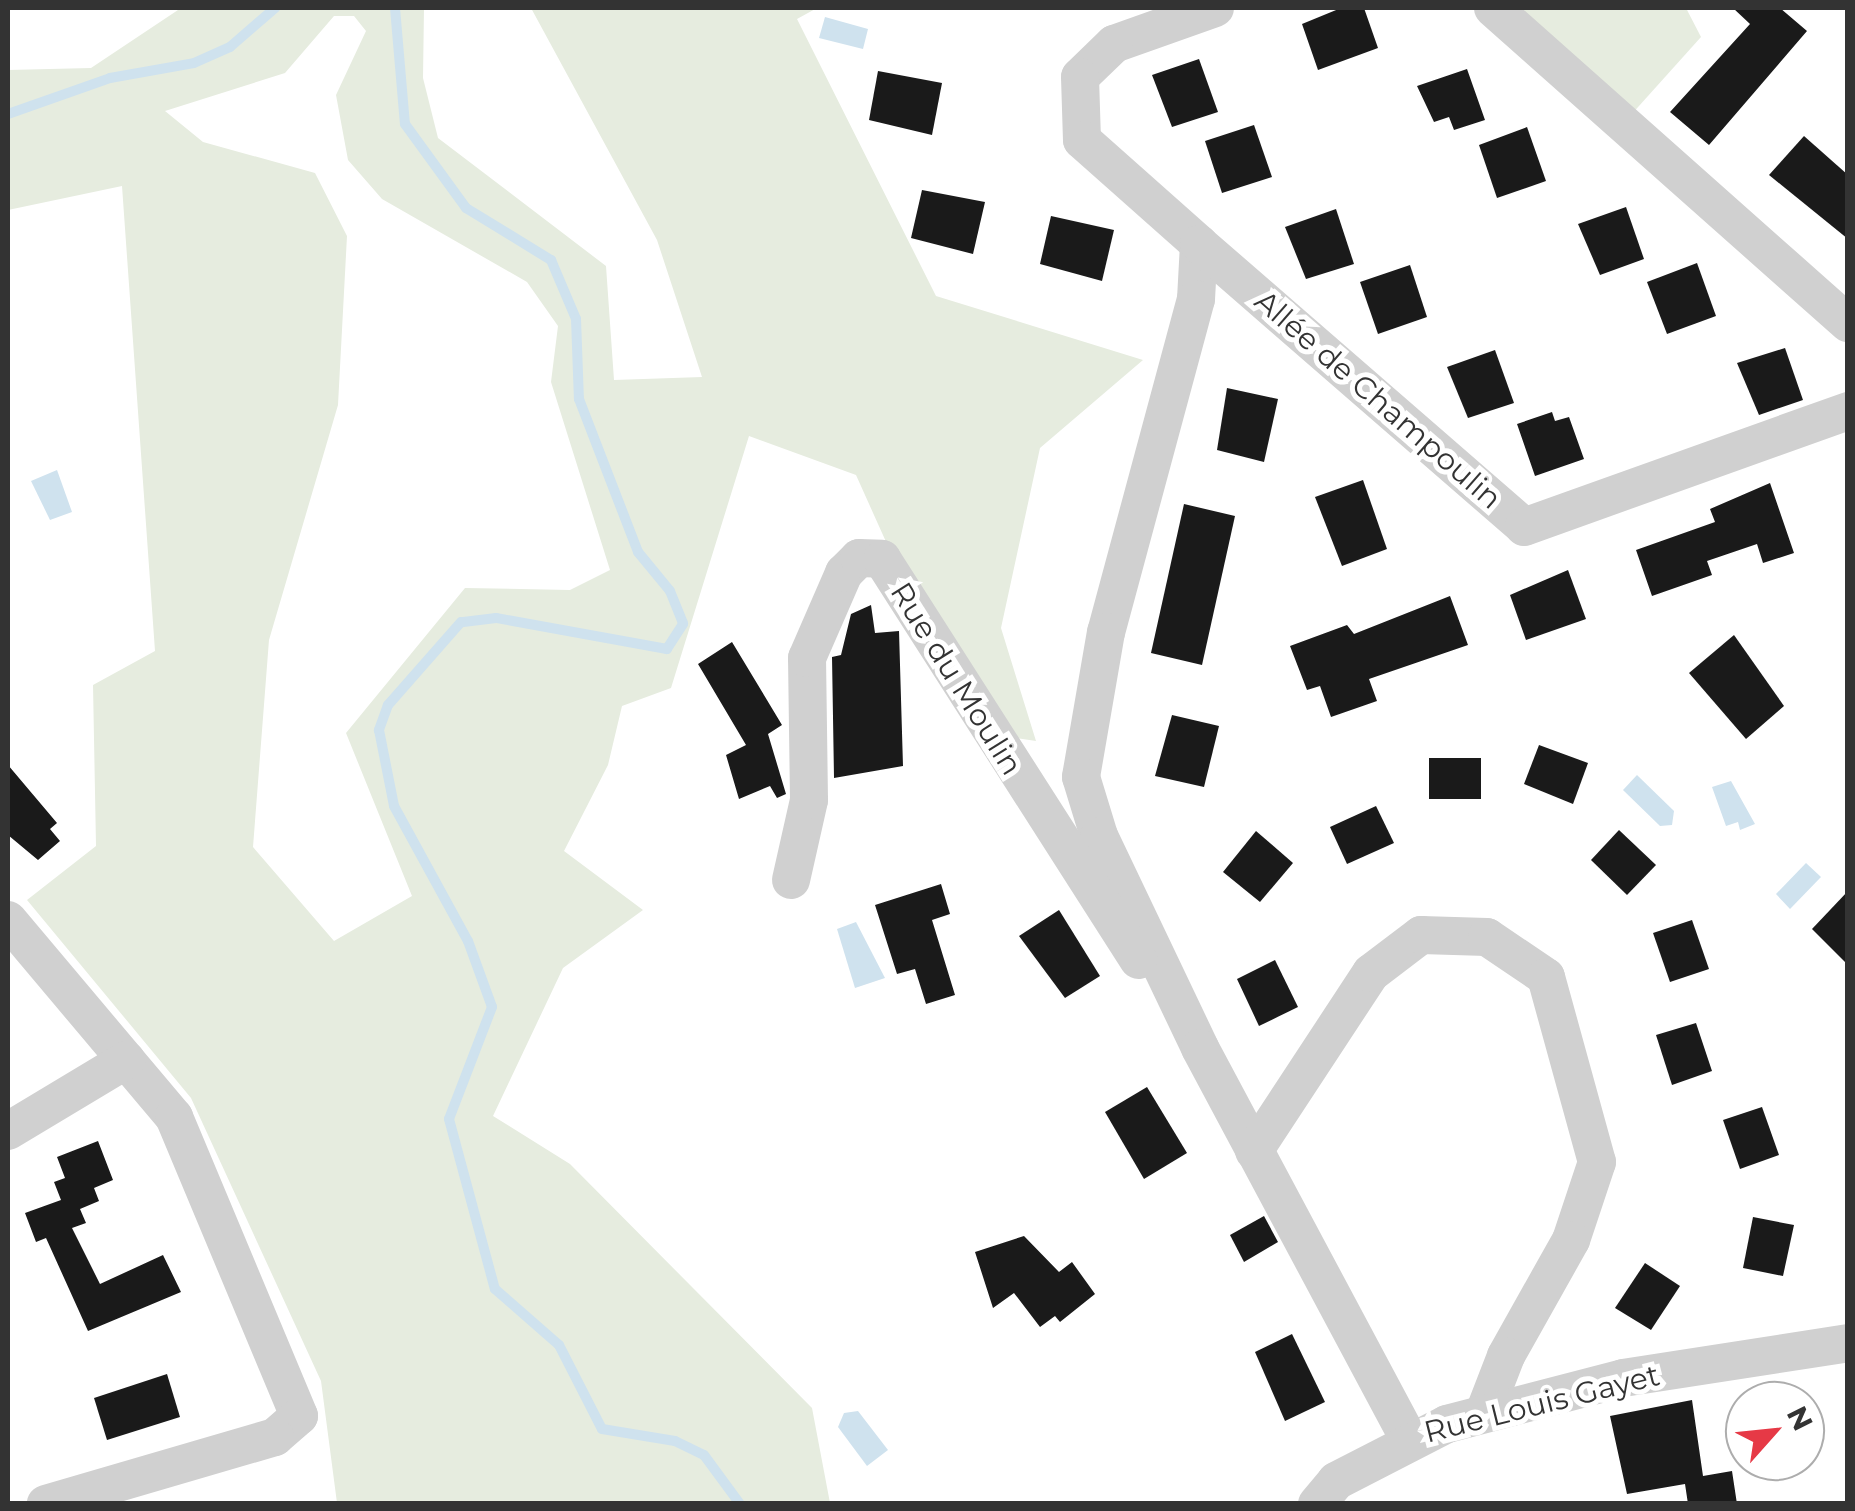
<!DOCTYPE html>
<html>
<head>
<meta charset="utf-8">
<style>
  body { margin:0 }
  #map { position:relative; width:1855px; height:1511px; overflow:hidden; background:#fff; font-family:Montserrat,sans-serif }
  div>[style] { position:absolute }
  .green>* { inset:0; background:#e6ecdf }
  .water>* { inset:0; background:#cfe2ee }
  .stream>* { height:10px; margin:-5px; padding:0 5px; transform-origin:5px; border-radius:5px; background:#cfe2ee }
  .building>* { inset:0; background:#1a1a1a }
  .minor>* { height:38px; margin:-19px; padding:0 19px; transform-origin:19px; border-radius:19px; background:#d0d0d0 }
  span { translate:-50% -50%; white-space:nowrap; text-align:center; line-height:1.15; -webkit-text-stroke:10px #fff; paint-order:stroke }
  .street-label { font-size:30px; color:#333 }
  .frame { position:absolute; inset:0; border:10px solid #333; pointer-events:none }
  .north { position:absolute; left:1725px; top:1381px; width:100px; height:100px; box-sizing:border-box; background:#fff; border:2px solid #adadad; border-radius:50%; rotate:63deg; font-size:28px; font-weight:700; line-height:40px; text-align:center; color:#333 }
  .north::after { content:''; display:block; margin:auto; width:35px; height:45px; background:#e63946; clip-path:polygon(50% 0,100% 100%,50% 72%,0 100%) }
</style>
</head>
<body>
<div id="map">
  <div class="green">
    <div style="clip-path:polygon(evenodd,181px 8px,424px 8px,423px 78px,438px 138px,606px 266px,614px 380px,702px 377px,657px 240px,531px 8px,817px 8px,797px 19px,936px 296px,1143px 360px,1040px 448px,1001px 628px,1036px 741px,971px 731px,856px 475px,749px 436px,671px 688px,622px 706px,608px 765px,564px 851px,643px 910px,563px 968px,493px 1116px,570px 1164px,812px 1408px,830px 1503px,337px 1503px,321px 1381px,191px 1098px,27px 900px,96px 846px,93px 685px,155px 651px,122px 186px,8px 210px,8px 70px,91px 68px,181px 8px,334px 16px,354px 16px,366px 31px,336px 95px,348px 160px,382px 199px,527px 282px,558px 326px,551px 382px,610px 570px,570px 590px,465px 588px,346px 733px,412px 896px,334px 941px,253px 847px,269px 640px,338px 405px,347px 236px,315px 173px,203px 142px,165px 111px,285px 73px,334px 16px)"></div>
    <div style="clip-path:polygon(1514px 8px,1686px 8px,1701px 37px,1630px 116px)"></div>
  </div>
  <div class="water">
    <div style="clip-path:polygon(825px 17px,868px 29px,863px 49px,819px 38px)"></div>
    <div style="clip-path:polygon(57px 470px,72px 512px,50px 520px,31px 481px)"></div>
    <div style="clip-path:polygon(1637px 775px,1674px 811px,1672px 825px,1660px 826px,1623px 790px)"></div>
    <div style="clip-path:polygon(1731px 781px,1755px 824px,1740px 830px,1738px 822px,1726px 826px,1712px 787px)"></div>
    <div style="clip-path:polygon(1806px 863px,1821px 877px,1790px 909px,1776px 894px)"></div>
    <div style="clip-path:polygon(856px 922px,885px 978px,855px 988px,837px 929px)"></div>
    <div style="clip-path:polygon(858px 1411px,888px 1450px,867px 1466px,838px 1427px,844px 1413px)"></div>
  </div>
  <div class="stream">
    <div style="left:395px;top:8px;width:116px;rotate:85.1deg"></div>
    <div style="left:405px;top:124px;width:104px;rotate:54deg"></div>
    <div style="left:466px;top:208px;width:100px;rotate:31.5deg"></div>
    <div style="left:551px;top:260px;width:64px;rotate:67deg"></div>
    <div style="left:576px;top:319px;width:80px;rotate:87.9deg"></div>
    <div style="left:579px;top:399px;width:164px;rotate:68.9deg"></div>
    <div style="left:638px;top:552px;width:50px;rotate:50.6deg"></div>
    <div style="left:670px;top:591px;width:35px;rotate:68deg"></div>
    <div style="left:683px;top:624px;width:30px;rotate:123deg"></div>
    <div style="left:667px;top:649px;width:174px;rotate:-169.7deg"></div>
    <div style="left:496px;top:618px;width:35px;rotate:173deg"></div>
    <div style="left:461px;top:622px;width:111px;rotate:131.3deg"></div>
    <div style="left:388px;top:705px;width:27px;rotate:110deg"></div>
    <div style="left:379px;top:730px;width:77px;rotate:78.8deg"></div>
    <div style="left:394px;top:806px;width:154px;rotate:61.3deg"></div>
    <div style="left:468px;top:941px;width:70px;rotate:70deg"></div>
    <div style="left:492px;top:1007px;width:120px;rotate:111deg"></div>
    <div style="left:449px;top:1119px;width:176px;rotate:74.9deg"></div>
    <div style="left:495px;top:1289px;width:85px;rotate:41.2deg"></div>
    <div style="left:559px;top:1345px;width:94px;rotate:62.9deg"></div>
    <div style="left:602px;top:1429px;width:74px;rotate:9.3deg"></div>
    <div style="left:675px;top:1441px;width:32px;rotate:26deg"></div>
    <div style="left:704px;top:1455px;width:61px;rotate:53.7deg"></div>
    <div style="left:8px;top:114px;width:108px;rotate:-19.4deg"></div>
    <div style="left:110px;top:78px;width:85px;rotate:-10.1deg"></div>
    <div style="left:194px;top:63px;width:39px;rotate:-24deg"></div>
    <div style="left:230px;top:47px;width:60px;rotate:-40.9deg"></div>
  </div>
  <div class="building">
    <div style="clip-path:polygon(1341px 8px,1364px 8px,1378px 48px,1318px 70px,1302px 24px)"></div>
    <div style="clip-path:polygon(1733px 8px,1780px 8px,1807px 31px,1709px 145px,1670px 112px,1750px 24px)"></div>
    <div style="clip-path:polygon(1199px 59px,1218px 112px,1172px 127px,1152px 75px)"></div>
    <div style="clip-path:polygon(1467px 69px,1485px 120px,1454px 130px,1449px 117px,1434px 122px,1417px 86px)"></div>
    <div style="clip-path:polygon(878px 71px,942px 83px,932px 135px,869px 120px)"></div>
    <div style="clip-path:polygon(1254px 125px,1272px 177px,1222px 193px,1205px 141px)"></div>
    <div style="clip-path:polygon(1527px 127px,1546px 181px,1497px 198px,1479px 145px)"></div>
    <div style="clip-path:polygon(1804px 136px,1848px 175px,1848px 239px,1769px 175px)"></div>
    <div style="clip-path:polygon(922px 190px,985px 202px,973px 254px,911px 238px)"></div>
    <div style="clip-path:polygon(1626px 207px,1644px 259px,1600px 275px,1578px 224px)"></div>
    <div style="clip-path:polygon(1336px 209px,1354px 264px,1306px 279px,1285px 227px)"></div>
    <div style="clip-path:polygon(1051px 216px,1114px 230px,1102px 281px,1040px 264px)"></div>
    <div style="clip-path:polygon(1697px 263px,1716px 316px,1667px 334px,1647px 282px)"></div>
    <div style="clip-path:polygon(1410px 265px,1427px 317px,1378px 334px,1360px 282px)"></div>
    <div style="clip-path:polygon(1785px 348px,1803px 400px,1759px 415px,1737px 363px)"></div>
    <div style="clip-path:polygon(1495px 350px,1514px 403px,1468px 418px,1447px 367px)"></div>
    <div style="clip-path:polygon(1227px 388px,1278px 399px,1264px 462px,1217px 450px)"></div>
    <div style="clip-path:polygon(1552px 412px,1555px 421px,1569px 417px,1584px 459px,1535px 476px,1517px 424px)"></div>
    <div style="clip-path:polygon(1363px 480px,1387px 549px,1342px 566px,1315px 497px)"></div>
    <div style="clip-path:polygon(1770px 483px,1794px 553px,1763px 563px,1757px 544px,1707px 561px,1712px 575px,1652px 596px,1636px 550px,1715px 522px,1710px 509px)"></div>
    <div style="clip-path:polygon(1184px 504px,1235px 516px,1202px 665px,1151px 653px)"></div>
    <div style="clip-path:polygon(1568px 570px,1586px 619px,1526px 640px,1510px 595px)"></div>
    <div style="clip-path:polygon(1450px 596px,1468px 645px,1369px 679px,1377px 701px,1331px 717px,1320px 686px,1307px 690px,1290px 646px,1347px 625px,1354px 634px)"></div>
    <div style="clip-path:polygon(871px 605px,875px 633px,899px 631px,903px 766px,834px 778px,832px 657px,841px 655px,851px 614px)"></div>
    <div style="clip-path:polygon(1734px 635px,1784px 706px,1746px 739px,1689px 673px)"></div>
    <div style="clip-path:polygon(732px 642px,782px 725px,768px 734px,786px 794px,777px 798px,770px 786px,739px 799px,726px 755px,746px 745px,698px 664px)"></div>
    <div style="clip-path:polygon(1172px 715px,1219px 726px,1204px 787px,1155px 776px)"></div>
    <div style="clip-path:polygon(1539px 745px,1588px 763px,1573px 804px,1524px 784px)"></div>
    <div style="clip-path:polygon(1429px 758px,1481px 758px,1481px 799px,1429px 799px)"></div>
    <div style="clip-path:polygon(8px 765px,57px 823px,50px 829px,60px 841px,38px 860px,8px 835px)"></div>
    <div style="clip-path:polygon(1376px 806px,1394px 843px,1347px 864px,1330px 827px)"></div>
    <div style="clip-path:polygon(1619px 830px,1656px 865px,1627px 895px,1591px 860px)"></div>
    <div style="clip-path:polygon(1256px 831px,1293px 863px,1260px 902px,1223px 872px)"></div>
    <div style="clip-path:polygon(941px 884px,950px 914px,932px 920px,955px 995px,926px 1004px,915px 969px,897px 974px,875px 905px)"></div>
    <div style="clip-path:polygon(1848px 891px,1848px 965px,1812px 929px)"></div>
    <div style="clip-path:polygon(1059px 910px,1100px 976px,1065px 998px,1019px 936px)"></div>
    <div style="clip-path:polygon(1692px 920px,1709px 969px,1670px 982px,1653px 933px)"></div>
    <div style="clip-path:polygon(1275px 960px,1298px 1007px,1259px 1026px,1237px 979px)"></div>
    <div style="clip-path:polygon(1696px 1023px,1712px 1071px,1672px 1085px,1656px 1035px)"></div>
    <div style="clip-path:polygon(1147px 1087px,1187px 1153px,1144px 1179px,1105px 1112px)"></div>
    <div style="clip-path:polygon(1762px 1107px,1779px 1155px,1740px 1169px,1723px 1120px)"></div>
    <div style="clip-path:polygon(98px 1141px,113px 1180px,94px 1188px,99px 1201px,80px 1209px,86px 1223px,72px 1228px,100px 1284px,163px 1255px,181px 1292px,88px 1331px,46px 1238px,36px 1242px,25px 1213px,61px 1200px,54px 1182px,65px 1178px,57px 1157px)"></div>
    <div style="clip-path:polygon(1264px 1216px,1278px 1242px,1244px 1262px,1230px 1235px)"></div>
    <div style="clip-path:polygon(1753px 1217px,1794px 1225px,1783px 1276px,1743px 1268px)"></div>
    <div style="clip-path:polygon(1024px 1236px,1059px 1272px,1072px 1262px,1095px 1294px,1060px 1322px,1055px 1316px,1040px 1327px,1014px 1293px,993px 1308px,975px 1252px)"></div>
    <div style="clip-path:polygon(1645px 1263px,1680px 1286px,1651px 1330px,1615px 1308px)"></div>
    <div style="clip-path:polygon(1292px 1334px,1325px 1402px,1285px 1421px,1255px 1352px)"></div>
    <div style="clip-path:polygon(167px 1374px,180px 1417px,107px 1440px,94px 1398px)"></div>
    <div style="clip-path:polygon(1692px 1400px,1703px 1476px,1732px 1471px,1737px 1504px,1688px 1504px,1685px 1484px,1627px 1494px,1610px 1416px)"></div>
  </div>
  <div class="minor">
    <div style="left:1215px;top:8px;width:107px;rotate:160.4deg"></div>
    <div style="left:1114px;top:44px;width:47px;rotate:135.9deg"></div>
    <div style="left:1080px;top:77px;width:63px;rotate:88.2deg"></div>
    <div style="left:1082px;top:140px;width:157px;rotate:41.6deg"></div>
    <div style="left:1199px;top:244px;width:55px;rotate:93.1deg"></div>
    <div style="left:1196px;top:299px;width:345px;rotate:105.1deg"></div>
    <div style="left:1106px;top:632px;width:147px;rotate:99.8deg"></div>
    <div style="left:1081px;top:777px;width:62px;rotate:73deg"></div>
    <div style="left:1099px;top:836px;width:235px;rotate:64.5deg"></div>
    <div style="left:1200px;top:1048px;width:442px;rotate:61.9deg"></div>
    <div style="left:1493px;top:8px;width:475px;rotate:41.6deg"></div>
    <div style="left:1199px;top:244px;width:431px;rotate:41deg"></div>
    <div style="left:1524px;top:527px;width:344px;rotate:-19.7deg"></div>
    <div style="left:791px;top:880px;width:82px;rotate:-77.3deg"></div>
    <div style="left:809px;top:800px;width:142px;rotate:-90.8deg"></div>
    <div style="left:807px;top:658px;width:93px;rotate:-66.5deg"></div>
    <div style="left:844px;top:573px;width:21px;rotate:-45deg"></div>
    <div style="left:859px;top:558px;width:23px;rotate:2deg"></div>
    <div style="left:882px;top:559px;width:476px;rotate:57.4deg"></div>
    <div style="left:8px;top:920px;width:258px;rotate:49.9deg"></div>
    <div style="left:174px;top:1117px;width:324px;rotate:67.3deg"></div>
    <div style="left:299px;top:1416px;width:32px;rotate:139deg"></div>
    <div style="left:275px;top:1437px;width:239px;rotate:163.7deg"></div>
    <div style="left:8px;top:1131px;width:138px;rotate:-31deg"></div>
    <div style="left:1254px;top:1151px;width:213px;rotate:-56.7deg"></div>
    <div style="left:1371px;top:973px;width:63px;rotate:-37.2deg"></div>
    <div style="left:1421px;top:935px;width:66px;rotate:1.7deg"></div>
    <div style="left:1487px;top:937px;width:71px;rotate:34.1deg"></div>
    <div style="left:1546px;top:977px;width:192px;rotate:74.6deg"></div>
    <div style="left:1597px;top:1162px;width:82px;rotate:108.4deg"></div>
    <div style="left:1571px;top:1240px;width:133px;rotate:119.3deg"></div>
    <div style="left:1506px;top:1356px;width:61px;rotate:111.1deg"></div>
    <div style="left:1317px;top:1504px;width:30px;rotate:-50deg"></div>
    <div style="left:1336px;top:1481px;width:125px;rotate:-27.2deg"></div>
    <div style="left:1447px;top:1424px;width:182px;rotate:-14.6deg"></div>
    <div style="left:1623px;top:1378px;width:228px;rotate:-8.8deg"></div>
  </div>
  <div class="street-label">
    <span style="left:1378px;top:400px;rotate:41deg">Allée de Champoulin</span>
    <span style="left:956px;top:679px;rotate:58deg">Rue du Moulin</span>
    <span style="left:1542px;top:1404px;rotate:-14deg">Rue Louis Gayet</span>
  </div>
  <div class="frame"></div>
  <div class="north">N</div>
</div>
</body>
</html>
